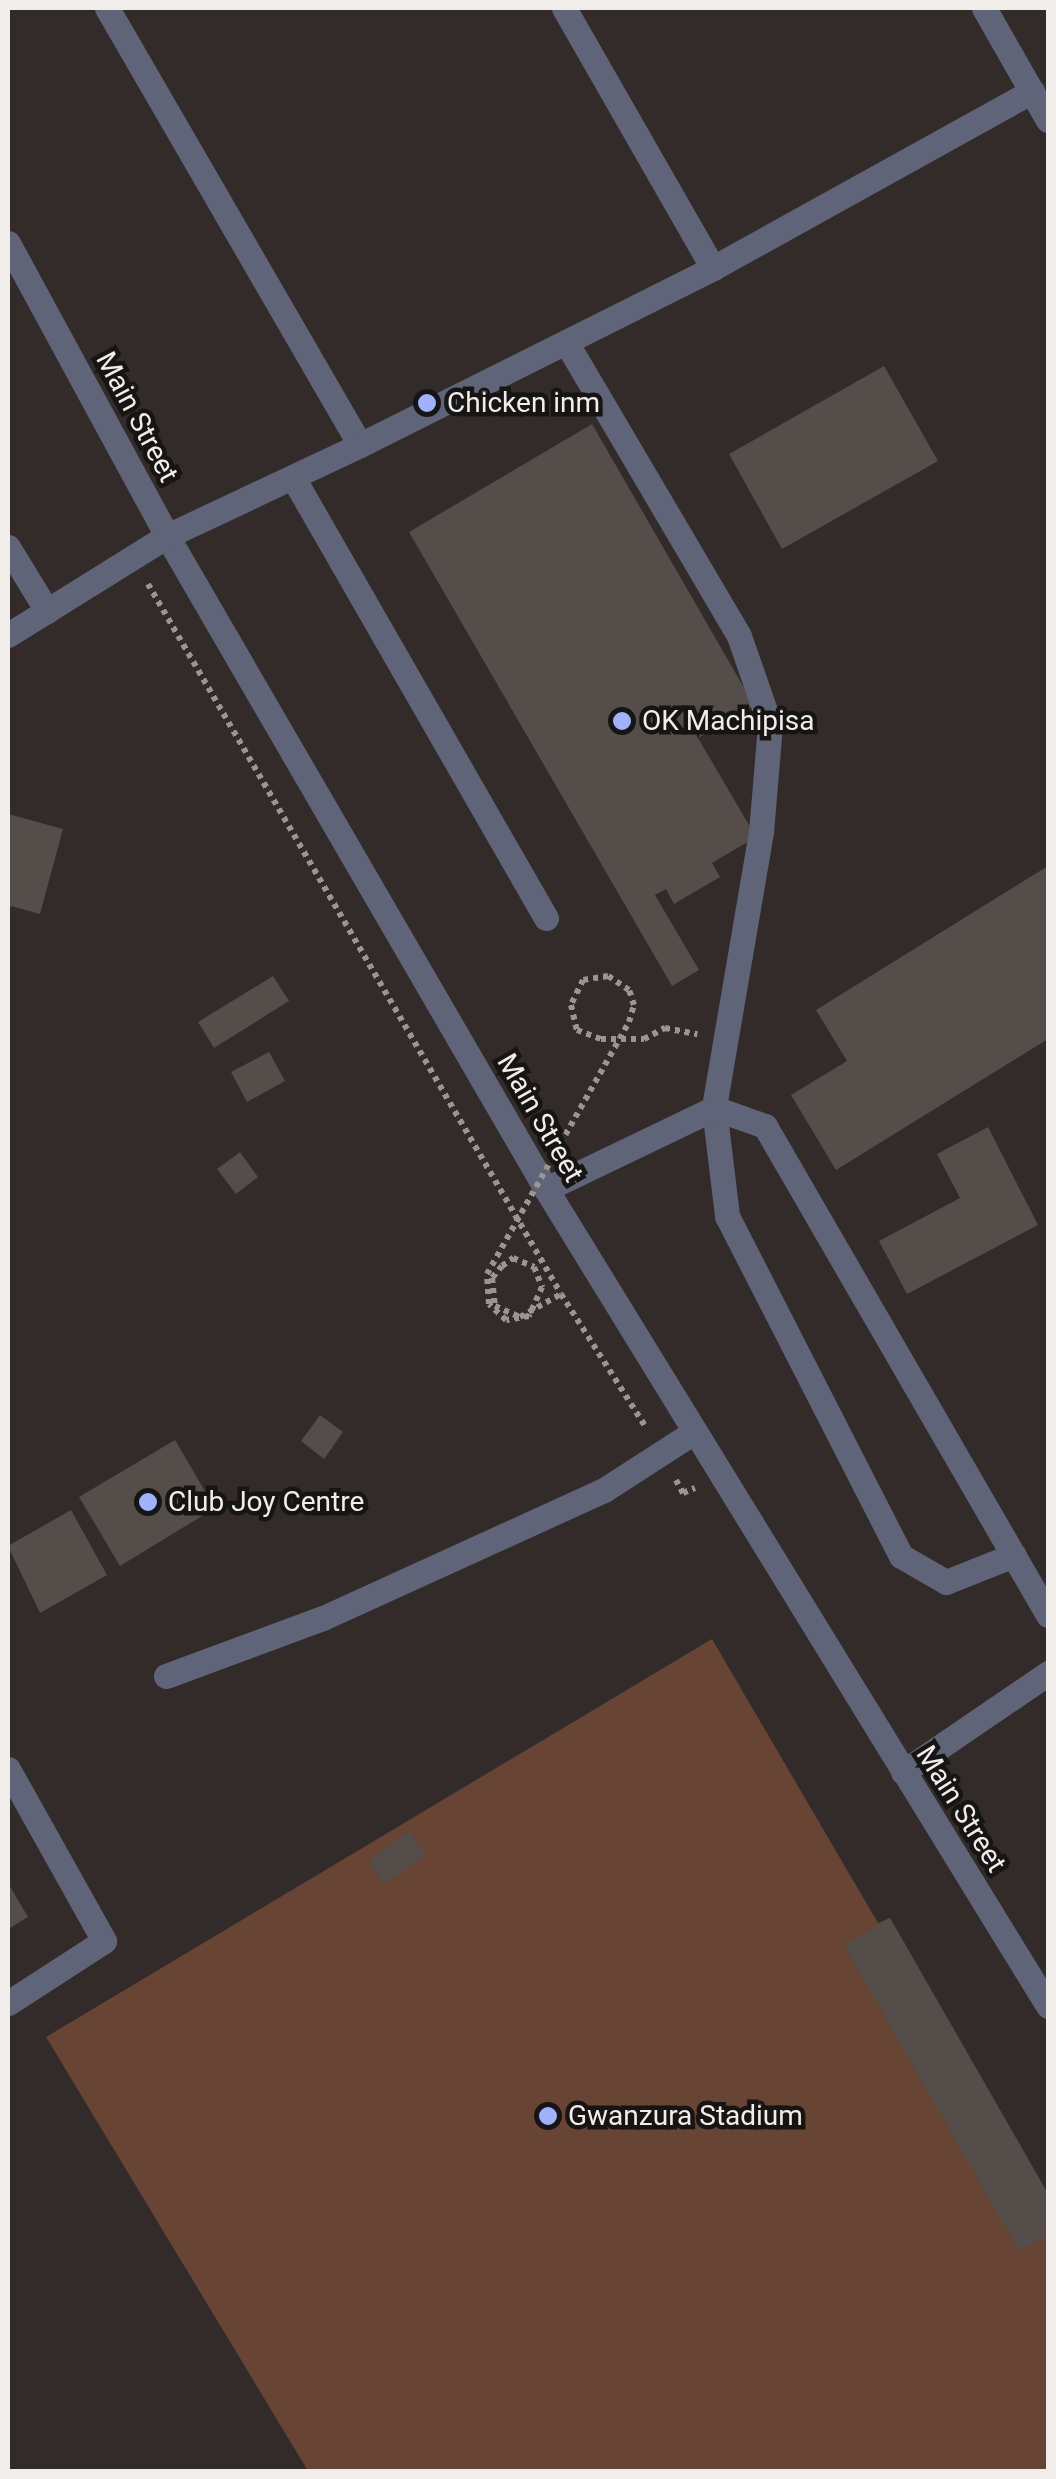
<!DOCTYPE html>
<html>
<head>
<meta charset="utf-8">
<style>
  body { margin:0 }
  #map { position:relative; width:1056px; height:2479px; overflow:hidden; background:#322b29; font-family:Roboto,sans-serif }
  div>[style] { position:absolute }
  .green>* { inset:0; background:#674433 }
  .building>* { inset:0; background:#544d49 }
  .path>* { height:6px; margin-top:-3px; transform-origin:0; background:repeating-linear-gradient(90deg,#9a9593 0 5px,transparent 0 10px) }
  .minor>* { height:25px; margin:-12.5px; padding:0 12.5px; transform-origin:12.5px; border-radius:12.5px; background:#5f6478 }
  .path-bridge>* { height:6px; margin-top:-3px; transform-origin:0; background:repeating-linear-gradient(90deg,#9a9593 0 5px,transparent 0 10px) }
  .dots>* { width:28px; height:28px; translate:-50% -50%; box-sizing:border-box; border:5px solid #171513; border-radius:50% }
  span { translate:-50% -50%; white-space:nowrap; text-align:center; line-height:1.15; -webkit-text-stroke:9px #171513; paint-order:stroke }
  .poi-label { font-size:28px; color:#f1edeb }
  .left { translate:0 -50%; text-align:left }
  .street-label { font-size:28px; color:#f1edeb }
  .frame { position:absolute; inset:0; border:10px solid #f1edeb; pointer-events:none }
</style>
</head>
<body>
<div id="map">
  <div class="green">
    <div style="clip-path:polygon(712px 1639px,878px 1923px,890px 1918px,1048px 2194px,1048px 2471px,308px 2471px,46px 2037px)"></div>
  </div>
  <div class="building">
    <div style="clip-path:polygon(884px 366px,938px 461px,782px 549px,729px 454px)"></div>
    <div style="clip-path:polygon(592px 424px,754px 705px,698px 738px,756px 837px,712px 863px,720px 877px,674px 904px,666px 889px,655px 895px,699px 970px,672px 986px,409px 532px)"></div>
    <div style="clip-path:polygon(8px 814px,63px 829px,40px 914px,11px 906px,8px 916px)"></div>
    <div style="clip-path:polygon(1048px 866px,1048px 1039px,836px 1170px,791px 1095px,847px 1061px,816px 1010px)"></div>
    <div style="clip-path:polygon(273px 976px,289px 1001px,214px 1048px,198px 1022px)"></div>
    <div style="clip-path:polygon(269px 1052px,285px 1081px,247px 1102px,231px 1072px)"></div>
    <div style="clip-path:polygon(988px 1127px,1038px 1225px,907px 1294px,879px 1241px,960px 1198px,937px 1154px)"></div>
    <div style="clip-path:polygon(240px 1152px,258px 1177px,236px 1194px,217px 1169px)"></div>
    <div style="clip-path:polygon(320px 1415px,343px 1432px,324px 1459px,301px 1441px)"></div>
    <div style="clip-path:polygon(175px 1440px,215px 1508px,120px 1566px,79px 1497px)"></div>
    <div style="clip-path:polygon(71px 1510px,107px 1575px,40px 1613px,8px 1546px)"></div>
    <div style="clip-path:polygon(410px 1831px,426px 1855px,384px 1884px,368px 1861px)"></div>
    <div style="clip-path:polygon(8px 1883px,28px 1917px,8px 1929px)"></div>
    <div style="clip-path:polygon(890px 1918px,1048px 2194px,1048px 2235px,1019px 2251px,844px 1945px)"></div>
  </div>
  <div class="path">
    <div style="left:148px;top:584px;width:821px;rotate:59.81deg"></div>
    <div style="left:561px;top:1294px;width:156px;rotate:57.5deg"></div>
    <div style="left:601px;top:1039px;width:43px"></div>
    <div style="left:644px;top:1039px;width:24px;rotate:-28deg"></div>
    <div style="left:665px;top:1028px;width:33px;rotate:11deg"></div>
    <div style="left:502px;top:1266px;width:16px;rotate:130deg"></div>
    <div style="left:492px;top:1278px;width:28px;rotate:84deg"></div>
    <div style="left:495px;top:1306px;width:27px;rotate:24deg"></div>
    <div style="left:520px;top:1317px;width:47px;rotate:-29.3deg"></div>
    <div style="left:676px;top:1480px;width:15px;rotate:62deg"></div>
    <div style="left:683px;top:1493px;width:13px;rotate:-23deg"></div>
  </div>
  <div class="minor">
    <div style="left:107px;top:8px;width:505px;rotate:59.93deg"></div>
    <div style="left:360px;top:445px;width:395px;rotate:-26.6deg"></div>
    <div style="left:713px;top:268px;width:365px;rotate:-29deg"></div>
    <div style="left:564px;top:8px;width:300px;rotate:60.2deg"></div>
    <div style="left:984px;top:8px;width:129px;rotate:60.3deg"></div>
    <div style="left:8px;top:243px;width:333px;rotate:61.5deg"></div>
    <div style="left:167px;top:536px;width:755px;rotate:59.87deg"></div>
    <div style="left:546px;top:1189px;width:959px;rotate:58.43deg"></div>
    <div style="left:566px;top:342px;width:341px;rotate:59.5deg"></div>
    <div style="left:739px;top:636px;width:94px;rotate:70.8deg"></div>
    <div style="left:770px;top:725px;width:107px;rotate:94.8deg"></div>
    <div style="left:761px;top:832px;width:280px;rotate:99.7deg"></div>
    <div style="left:714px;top:1108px;width:109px;rotate:83.1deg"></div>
    <div style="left:727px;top:1216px;width:382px;rotate:62.9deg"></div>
    <div style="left:901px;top:1556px;width:52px;rotate:30deg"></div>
    <div style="left:946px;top:1582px;width:73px;rotate:-21.7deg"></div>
    <div style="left:295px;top:481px;width:504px;rotate:60.13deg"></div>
    <div style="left:8px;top:547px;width:75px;rotate:58.6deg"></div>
    <div style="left:8px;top:635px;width:187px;rotate:-31.9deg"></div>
    <div style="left:167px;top:536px;width:213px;rotate:-25.2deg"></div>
    <div style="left:546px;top:1189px;width:187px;rotate:-25.7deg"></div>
    <div style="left:714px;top:1108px;width:54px;rotate:19.4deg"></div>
    <div style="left:765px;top:1126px;width:565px;rotate:59.94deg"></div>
    <div style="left:166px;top:1676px;width:167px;rotate:-20.3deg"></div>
    <div style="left:323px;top:1618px;width:309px;rotate:-24.5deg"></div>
    <div style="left:604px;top:1490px;width:107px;rotate:-32.8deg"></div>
    <div style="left:8px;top:1769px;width:197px;rotate:60.8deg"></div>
    <div style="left:104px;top:1941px;width:114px;rotate:147.1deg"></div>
    <div style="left:903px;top:1772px;width:176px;rotate:-34.3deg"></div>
  </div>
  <div class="path-bridge">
    <div style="left:502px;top:1266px;width:14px;rotate:-36deg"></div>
    <div style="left:513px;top:1258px;width:23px;rotate:23deg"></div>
    <div style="left:534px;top:1267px;width:22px;rotate:68deg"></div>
    <div style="left:542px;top:1287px;width:32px;rotate:114deg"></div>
    <div style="left:529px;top:1316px;width:23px;rotate:170deg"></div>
    <div style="left:506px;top:1320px;width:23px;rotate:-137deg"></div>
    <div style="left:489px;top:1304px;width:30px;rotate:-94deg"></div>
    <div style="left:487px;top:1274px;width:289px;rotate:-60.6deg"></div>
    <div style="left:629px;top:1022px;width:18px;rotate:-74deg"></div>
    <div style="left:634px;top:1005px;width:16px;rotate:-108deg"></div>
    <div style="left:629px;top:990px;width:25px;rotate:-146deg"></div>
    <div style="left:608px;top:976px;width:25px;rotate:171deg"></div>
    <div style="left:583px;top:980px;width:28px;rotate:116deg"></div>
    <div style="left:571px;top:1005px;width:26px;rotate:77deg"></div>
    <div style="left:577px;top:1030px;width:26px;rotate:21deg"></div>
  </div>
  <div class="dots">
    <div style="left:427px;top:403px;background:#a1b2fd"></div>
    <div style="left:622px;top:721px;background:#a1b2fd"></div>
    <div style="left:148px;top:1502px;background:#a1b2fd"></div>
    <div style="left:548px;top:2116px;background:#a1b2fd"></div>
  </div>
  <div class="poi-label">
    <span class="left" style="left:447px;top:403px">Chicken inm</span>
    <span class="left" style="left:642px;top:721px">OK Machipisa</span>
    <span class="left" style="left:168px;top:1502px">Club Joy Centre</span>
    <span class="left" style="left:568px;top:2116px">Gwanzura Stadium</span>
  </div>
  <div class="street-label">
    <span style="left:137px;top:417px;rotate:62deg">Main Street</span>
    <span style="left:540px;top:1118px;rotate:60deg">Main Street</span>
    <span style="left:961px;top:1809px;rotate:58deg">Main Street</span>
  </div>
  <div class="frame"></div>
</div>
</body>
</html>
